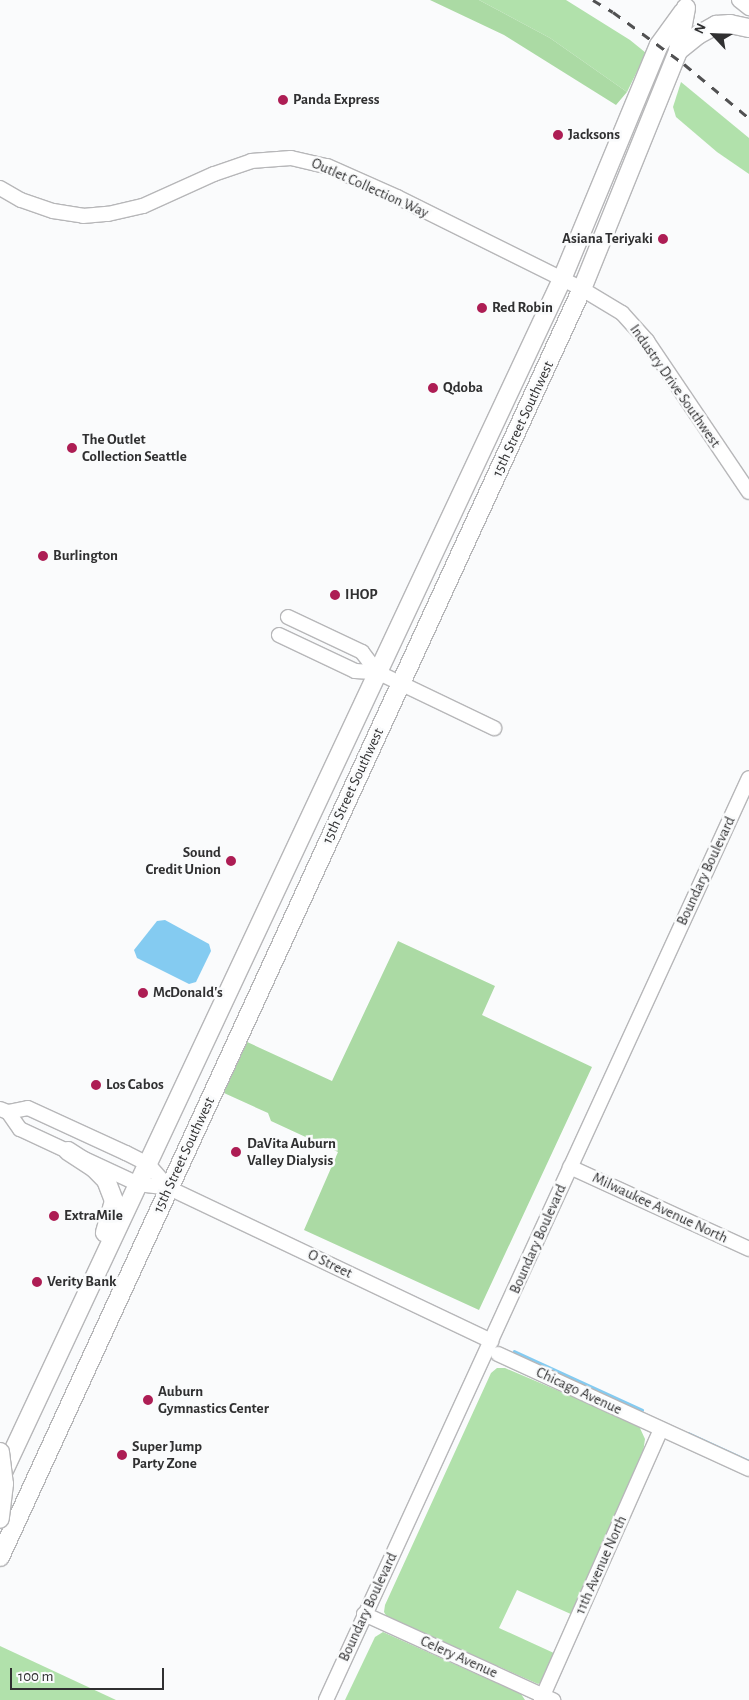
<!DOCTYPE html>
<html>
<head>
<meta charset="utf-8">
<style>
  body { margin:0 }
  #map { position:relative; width:749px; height:1700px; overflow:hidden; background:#fafbfc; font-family:"Alegreya Sans",sans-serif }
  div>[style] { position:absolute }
  .green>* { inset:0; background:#b1e1ab }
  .forest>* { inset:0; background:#abdaa4 }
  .water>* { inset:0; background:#84cbf1 }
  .stream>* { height:3px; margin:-1.5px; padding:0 1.5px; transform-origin:1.5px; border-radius:1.5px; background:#84cbf1 }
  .roads { filter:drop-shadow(1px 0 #b7b7b9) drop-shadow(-1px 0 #b7b7b9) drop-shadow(0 1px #b7b7b9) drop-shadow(0 -1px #b7b7b9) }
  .minor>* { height:14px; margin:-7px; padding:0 7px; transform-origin:7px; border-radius:7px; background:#fff }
  .major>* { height:18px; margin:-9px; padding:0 9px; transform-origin:9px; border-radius:9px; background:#fff }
  .rail>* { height:3px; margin-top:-1.5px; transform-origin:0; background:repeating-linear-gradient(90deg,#515152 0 9px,transparent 0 18px) }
  .bridges { filter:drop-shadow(1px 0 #b7b7b9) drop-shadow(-1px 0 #b7b7b9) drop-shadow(0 1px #b7b7b9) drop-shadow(0 -1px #b7b7b9) }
  .major-bridge>* { height:18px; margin:-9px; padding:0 9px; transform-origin:9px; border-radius:9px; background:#fff }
  .dots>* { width:14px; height:14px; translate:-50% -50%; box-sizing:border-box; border:2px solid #fafbfc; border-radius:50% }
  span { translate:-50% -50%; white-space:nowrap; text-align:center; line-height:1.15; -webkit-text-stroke:5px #fafbfc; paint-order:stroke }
  .poi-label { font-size:15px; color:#303031; font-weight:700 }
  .left { translate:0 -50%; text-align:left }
  .right { translate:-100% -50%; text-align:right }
  .street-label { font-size:15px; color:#303031 }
  .north { position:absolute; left:689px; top:10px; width:50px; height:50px; -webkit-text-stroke:4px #fafbfc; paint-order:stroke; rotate:295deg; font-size:14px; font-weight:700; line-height:20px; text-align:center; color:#303031 }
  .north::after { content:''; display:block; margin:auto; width:18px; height:22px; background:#303031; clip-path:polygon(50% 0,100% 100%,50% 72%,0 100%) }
  .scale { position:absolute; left:10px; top:1668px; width:154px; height:22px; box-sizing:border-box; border:2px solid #303031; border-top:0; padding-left:6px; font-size:15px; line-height:18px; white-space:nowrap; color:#303031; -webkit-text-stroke:4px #fafbfc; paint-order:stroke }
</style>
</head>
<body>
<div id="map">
  <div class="green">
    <div style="clip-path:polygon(479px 0,566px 0,630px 40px,646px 53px,627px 92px,550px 38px)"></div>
    <div style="clip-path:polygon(681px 82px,749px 138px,749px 174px,717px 152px,676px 117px,673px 107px)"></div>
    <div style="clip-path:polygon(497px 1368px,505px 1368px,632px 1422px,639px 1426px,645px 1439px,642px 1460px,573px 1615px,517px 1590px,499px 1628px,556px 1654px,542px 1682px,538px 1684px,387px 1617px,384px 1612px,385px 1605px,491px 1373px)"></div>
    <div style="clip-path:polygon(383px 1632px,521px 1694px,525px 1700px,345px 1700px,375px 1637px)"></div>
    <div style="clip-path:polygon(0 1646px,116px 1700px,0 1700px)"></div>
  </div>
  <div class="forest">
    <div style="clip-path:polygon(430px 0,479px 0,550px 38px,627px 92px,616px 105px,504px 35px)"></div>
    <div style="clip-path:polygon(398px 941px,495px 986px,482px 1015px,592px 1067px,479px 1310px,304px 1230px,338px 1152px,271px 1121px,268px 1113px,224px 1093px,245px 1041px,332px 1081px)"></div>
  </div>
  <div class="water">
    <div style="clip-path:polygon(165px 920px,209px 944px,211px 951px,196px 982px,189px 984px,137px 958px,134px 950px,157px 921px)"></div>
  </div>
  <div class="stream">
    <div style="left:514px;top:1351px;width:141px;rotate:24.7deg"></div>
    <div style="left:688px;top:1433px;width:67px;rotate:24.7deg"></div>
  </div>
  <div class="roads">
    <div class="minor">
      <div style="left:739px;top:0;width:13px;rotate:39deg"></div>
      <div style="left:0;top:188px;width:24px;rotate:30deg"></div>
      <div style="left:21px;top:200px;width:34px;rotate:19deg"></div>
      <div style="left:53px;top:211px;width:30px;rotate:9deg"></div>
      <div style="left:83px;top:216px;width:25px;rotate:-5deg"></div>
      <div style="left:108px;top:214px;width:36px;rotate:-13deg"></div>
      <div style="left:143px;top:206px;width:78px;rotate:-24.3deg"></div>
      <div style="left:214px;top:174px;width:39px;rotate:-19deg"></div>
      <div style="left:251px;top:161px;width:40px;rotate:-4.3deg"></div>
      <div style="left:291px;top:158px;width:37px;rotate:13deg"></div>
      <div style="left:327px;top:166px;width:77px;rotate:23.9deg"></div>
      <div style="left:397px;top:197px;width:207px;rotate:26.4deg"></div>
      <div style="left:582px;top:289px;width:47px;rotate:31deg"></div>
      <div style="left:622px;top:313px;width:38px;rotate:48deg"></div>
      <div style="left:647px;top:341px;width:182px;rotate:56deg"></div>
      <div style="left:288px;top:617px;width:82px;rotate:25.3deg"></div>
      <div style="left:362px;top:652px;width:25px;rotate:53deg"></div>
      <div style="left:279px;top:635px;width:84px;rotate:25.3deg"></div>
      <div style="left:355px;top:671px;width:22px;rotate:3deg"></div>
      <div style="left:377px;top:672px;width:130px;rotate:25.6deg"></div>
      <div style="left:0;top:1109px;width:9px;rotate:21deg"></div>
      <div style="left:8px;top:1112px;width:21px;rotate:55deg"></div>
      <div style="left:20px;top:1129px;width:130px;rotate:25deg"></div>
      <div style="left:138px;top:1184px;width:31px;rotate:7deg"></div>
      <div style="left:169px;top:1188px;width:357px;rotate:25.4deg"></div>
      <div style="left:8px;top:1112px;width:20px;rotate:-11deg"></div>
      <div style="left:28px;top:1108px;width:108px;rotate:24.7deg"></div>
      <div style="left:126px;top:1153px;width:25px;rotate:27deg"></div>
      <div style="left:148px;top:1164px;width:32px;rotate:49deg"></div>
      <div style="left:570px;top:1167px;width:197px;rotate:24.6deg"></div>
      <div style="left:498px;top:1354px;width:276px;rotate:24.6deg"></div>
      <div style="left:364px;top:1614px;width:208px;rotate:24.5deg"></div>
      <div style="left:326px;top:1700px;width:1014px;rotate:-65.36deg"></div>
      <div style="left:541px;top:1700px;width:296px;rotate:-66.1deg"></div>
    </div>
    <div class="major">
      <div style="left:678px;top:51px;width:26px;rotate:-39deg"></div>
      <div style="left:698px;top:35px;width:21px;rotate:-29deg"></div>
      <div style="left:716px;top:25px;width:14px;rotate:-4deg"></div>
      <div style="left:730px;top:24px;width:19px;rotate:12deg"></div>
      <div style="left:68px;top:1151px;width:31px;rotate:33deg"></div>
      <div style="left:94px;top:1168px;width:17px;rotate:45deg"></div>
      <div style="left:106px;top:1180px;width:22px;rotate:69deg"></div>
      <div style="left:114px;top:1201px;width:33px;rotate:106deg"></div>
      <div style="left:0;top:1479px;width:1325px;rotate:-64.9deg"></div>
      <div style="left:562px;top:279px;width:253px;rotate:-67.5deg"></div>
      <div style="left:659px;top:45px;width:41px;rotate:-54deg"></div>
      <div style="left:0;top:1557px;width:1395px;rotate:-65.35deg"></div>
      <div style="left:582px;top:289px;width:257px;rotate:-68deg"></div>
      <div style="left:678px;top:51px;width:44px;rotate:-79.5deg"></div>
    </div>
  </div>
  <div class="rail">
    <div style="left:593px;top:0;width:23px;rotate:31deg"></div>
    <div style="left:613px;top:12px;width:88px;rotate:36.2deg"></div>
    <div style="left:684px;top:64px;width:85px;rotate:39.7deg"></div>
  </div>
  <div class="bridges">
    <div class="major-bridge">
      <div style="left:0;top:1452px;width:32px;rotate:83deg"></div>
      <div style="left:4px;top:1484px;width:35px;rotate:97deg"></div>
    </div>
  </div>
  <div class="dots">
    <div style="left:283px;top:100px;background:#ad1d54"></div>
    <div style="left:558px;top:135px;background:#ad1d54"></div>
    <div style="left:663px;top:239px;background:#ad1d54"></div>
    <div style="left:482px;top:308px;background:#ad1d54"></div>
    <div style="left:433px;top:388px;background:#ad1d54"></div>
    <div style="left:72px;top:448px;background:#ad1d54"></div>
    <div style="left:43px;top:556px;background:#ad1d54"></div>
    <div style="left:335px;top:595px;background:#ad1d54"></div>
    <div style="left:231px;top:861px;background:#ad1d54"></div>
    <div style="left:143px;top:993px;background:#ad1d54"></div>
    <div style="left:96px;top:1085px;background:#ad1d54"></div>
    <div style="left:236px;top:1152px;background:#ad1d54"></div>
    <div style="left:54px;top:1216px;background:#ad1d54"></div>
    <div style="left:37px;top:1282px;background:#ad1d54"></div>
    <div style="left:148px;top:1400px;background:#ad1d54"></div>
    <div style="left:122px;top:1455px;background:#ad1d54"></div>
  </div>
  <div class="poi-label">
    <span class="left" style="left:293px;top:100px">Panda Express</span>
    <span class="left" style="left:568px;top:135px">Jacksons</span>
    <span class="right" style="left:653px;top:239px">Asiana Teriyaki</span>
    <span class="left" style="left:492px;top:308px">Red Robin</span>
    <span class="left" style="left:443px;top:388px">Qdoba</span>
    <span class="left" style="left:82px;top:448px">The Outlet<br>Collection Seattle</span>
    <span class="left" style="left:53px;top:556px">Burlington</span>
    <span class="left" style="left:345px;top:595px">IHOP</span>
    <span class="right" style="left:221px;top:861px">Sound<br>Credit Union</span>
    <span class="left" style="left:153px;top:993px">McDonald's</span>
    <span class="left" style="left:106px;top:1085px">Los Cabos</span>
    <span class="left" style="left:247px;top:1152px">DaVita Auburn<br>Valley Dialysis</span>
    <span class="left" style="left:64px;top:1216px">ExtraMile</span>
    <span class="left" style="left:47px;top:1282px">Verity Bank</span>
    <span class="left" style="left:158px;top:1400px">Auburn<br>Gymnastics Center</span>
    <span class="left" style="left:132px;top:1455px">Super Jump<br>Party Zone</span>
  </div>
  <div class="street-label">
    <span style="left:370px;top:188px;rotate:24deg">Outlet Collection Way</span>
    <span style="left:675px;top:386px;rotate:55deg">Industry Drive Southwest</span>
    <span style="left:523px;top:419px;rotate:-65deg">15th Street Southwest</span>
    <span style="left:353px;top:786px;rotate:-65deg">15th Street Southwest</span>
    <span style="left:706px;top:871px;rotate:-65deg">Boundary Boulevard</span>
    <span style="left:184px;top:1155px;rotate:-65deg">15th Street Southwest</span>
    <span style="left:660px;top:1208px;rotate:25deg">Milwaukee Avenue North</span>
    <span style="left:538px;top:1239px;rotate:-66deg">Boundary Boulevard</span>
    <span style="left:330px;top:1264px;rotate:26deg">O Street</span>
    <span style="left:579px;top:1391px;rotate:25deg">Chicago Avenue</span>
    <span style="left:601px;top:1565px;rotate:-66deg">11th Avenue North</span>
    <span style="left:368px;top:1607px;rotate:-65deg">Boundary Boulevard</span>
    <span style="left:459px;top:1657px;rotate:24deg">Celery Avenue</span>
  </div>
  <div class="north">N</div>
  <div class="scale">100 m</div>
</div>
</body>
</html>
